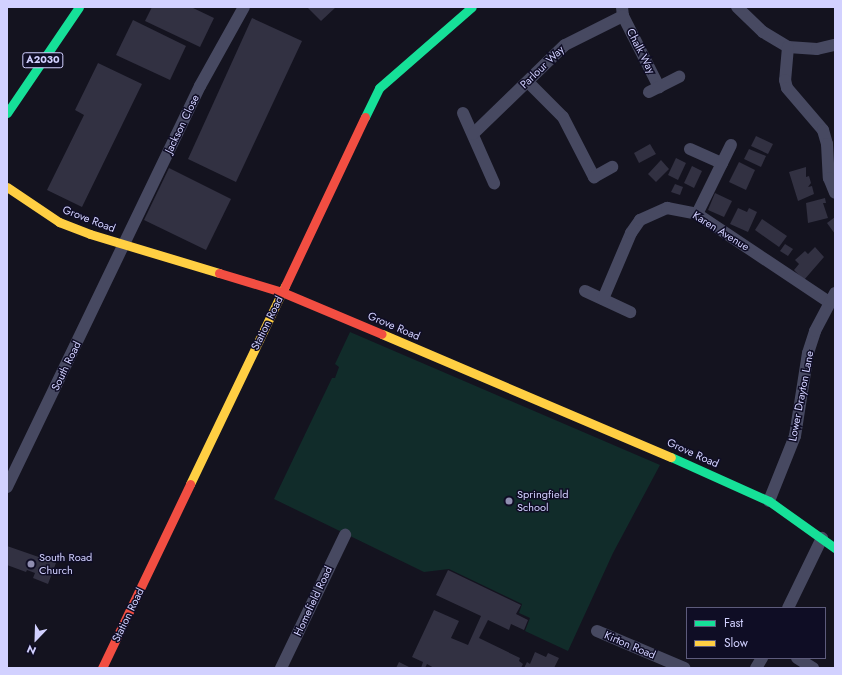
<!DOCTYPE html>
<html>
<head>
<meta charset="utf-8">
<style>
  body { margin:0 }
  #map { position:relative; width:842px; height:675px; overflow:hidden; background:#14131f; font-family:Jost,sans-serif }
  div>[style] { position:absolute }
  .green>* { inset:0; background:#112c2a }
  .building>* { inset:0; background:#323142 }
  .street>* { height:12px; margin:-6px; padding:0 6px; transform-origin:6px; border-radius:6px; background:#474961 }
  .fast>* { height:9px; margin:-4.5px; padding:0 4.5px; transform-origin:4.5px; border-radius:4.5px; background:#16e098 }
  .slow>* { height:9px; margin:-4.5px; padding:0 4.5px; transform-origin:4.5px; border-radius:4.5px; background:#ffcf43 }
  .jam>* { height:9px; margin:-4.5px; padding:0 4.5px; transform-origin:4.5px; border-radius:4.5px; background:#f24e42 }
  .dots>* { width:11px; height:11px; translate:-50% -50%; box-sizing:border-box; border:2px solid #0f0d25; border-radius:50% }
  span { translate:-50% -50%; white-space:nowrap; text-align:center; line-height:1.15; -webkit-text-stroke:3px #0f0d25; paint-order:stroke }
  .shield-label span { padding:1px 3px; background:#0f0d25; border:1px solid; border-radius:3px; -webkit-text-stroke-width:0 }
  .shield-label { font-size:10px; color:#d2d1ff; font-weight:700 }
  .street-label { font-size:11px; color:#d2d1ff }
  .poi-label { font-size:11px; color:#d2d1ff }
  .left { translate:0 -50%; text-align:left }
  .frame { position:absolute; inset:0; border:8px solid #d2d1ff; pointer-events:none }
  .legend { position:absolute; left:686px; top:607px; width:140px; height:52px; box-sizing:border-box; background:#0f0d25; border:1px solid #5d5b7c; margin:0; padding:5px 7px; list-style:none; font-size:12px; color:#d2d1ff }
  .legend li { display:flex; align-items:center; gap:8px; height:20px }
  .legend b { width:20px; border:1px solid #5d5b7c }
  .north { position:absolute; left:16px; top:619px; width:40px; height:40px; -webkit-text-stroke:3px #0f0d25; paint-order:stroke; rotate:203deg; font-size:11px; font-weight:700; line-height:16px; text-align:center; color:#d2d1ff }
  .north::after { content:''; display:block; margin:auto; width:14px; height:18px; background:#d2d1ff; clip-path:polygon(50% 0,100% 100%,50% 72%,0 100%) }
</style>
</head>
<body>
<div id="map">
  <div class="green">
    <div style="clip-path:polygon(350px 332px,660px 465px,613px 553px,568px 651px,525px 631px,530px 618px,519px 613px,522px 604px,449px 569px,424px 572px,274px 499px,332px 378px,335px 378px,339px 367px,335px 364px)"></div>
  </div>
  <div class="building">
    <div style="clip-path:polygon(152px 7px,191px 7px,214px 18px,200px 47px,145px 21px)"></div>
    <div style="clip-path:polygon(307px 7px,336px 7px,321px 21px)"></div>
    <div style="clip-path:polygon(252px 18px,302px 41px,236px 182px,188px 159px)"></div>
    <div style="clip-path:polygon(133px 20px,186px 46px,170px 80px,116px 55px)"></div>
    <div style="clip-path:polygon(98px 63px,142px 84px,82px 207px,47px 190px,84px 115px,75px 110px)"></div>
    <div style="clip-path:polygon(756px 136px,773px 144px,768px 154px,751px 146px)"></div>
    <div style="clip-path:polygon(650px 144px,656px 154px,639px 163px,634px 153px)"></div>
    <div style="clip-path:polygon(749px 149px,766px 156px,761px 167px,744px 159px)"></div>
    <div style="clip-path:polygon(676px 158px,686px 163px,678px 180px,668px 175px)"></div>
    <div style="clip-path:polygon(661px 160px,669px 169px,656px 182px,648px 174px)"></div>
    <div style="clip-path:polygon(739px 162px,755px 170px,746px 190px,729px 182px)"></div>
    <div style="clip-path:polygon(692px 166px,702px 171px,694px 188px,684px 183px)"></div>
    <div style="clip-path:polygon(806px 167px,806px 177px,809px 176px,811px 183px,808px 187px,812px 186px,814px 194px,798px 201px,789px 172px)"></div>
    <div style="clip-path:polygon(169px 168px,231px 199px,206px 250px,144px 220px)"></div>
    <div style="clip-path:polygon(675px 184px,683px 187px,680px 195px,671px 192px)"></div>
    <div style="clip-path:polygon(715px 193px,732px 201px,724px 217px,708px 210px)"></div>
    <div style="clip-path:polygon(825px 198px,826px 203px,823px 203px,828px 218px,808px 223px,806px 203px)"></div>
    <div style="clip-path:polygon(738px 208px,747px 212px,749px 208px,757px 212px,748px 232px,730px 224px)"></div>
    <div style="clip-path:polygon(835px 217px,835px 234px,827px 223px)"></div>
    <div style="clip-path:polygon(762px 219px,787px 236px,779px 247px,755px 230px)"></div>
    <div style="clip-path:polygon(785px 244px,793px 249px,788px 256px,780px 251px)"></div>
    <div style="clip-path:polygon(815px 247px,824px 257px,804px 280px,794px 270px,799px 264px,795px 260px,805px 251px,808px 254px)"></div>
    <div style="clip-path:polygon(7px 546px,56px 563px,48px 584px,33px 578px,35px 573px,27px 570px,26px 572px,7px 565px)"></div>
    <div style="clip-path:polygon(448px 570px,521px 605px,516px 614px,528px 620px,524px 630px,511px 624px,509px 630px,488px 620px,479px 638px,520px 658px,519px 661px,523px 664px,521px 668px,434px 668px,427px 664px,425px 668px,421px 668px,423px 662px,412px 657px,434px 610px,459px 621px,451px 638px,468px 645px,481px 616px,436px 595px)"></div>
    <div style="clip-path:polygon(535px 652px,546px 657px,548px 653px,559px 658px,554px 668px,524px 668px,527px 662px,530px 664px)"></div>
    <div style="clip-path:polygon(399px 662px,411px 668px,396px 668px)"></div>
  </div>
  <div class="street">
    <div style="left:622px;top:7px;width:9px;rotate:84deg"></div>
    <div style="left:623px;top:16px;width:80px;rotate:63.1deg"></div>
    <div style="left:737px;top:7px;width:36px;rotate:44deg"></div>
    <div style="left:763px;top:32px;width:29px;rotate:31deg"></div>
    <div style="left:788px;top:47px;width:29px;rotate:4deg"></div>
    <div style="left:817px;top:49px;width:18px;rotate:-13deg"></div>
    <div style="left:788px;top:47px;width:33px;rotate:95deg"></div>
    <div style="left:785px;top:80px;width:8px;rotate:76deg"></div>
    <div style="left:787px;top:88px;width:55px;rotate:49.4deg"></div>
    <div style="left:823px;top:130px;width:15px;rotate:74deg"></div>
    <div style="left:827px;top:144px;width:34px;rotate:87deg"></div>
    <div style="left:829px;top:178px;width:16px;rotate:68deg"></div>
    <div style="left:528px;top:82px;width:49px;rotate:45deg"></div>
    <div style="left:563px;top:117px;width:68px;rotate:62.7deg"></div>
    <div style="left:594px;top:177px;width:21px;rotate:-29deg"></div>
    <div style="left:649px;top:92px;width:34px;rotate:-27deg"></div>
    <div style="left:463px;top:113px;width:77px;rotate:66.1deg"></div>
    <div style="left:473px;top:134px;width:128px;rotate:-44.1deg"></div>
    <div style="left:565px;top:45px;width:65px;rotate:-26.6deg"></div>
    <div style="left:690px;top:149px;width:35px;rotate:24deg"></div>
    <div style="left:697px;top:214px;width:77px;rotate:-63.8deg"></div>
    <div style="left:585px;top:291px;width:50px;rotate:25deg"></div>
    <div style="left:603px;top:299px;width:72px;rotate:-67deg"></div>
    <div style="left:631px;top:233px;width:16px;rotate:-55deg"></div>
    <div style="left:640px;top:220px;width:30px;rotate:-24deg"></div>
    <div style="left:667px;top:208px;width:31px;rotate:11deg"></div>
    <div style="left:697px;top:214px;width:159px;rotate:33.7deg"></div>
    <div style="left:7px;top:487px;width:445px;rotate:-64.3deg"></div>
    <div style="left:200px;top:86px;width:90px;rotate:-60.9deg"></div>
    <div style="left:769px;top:501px;width:70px;rotate:-68.2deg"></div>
    <div style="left:795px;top:436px;width:84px;rotate:-81.1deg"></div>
    <div style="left:808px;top:353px;width:23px;rotate:-72deg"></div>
    <div style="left:815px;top:331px;width:43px;rotate:-62.2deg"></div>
    <div style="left:788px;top:608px;width:78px;rotate:-64.1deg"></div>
    <div style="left:597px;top:631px;width:95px;rotate:23deg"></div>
    <div style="left:797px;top:658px;width:19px;rotate:32deg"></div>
    <div style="left:281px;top:668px;width:148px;rotate:-64.3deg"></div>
    <div style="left:756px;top:668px;width:12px;rotate:-59deg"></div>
  </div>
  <div class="fast">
    <div style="left:7px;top:113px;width:128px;rotate:-55.8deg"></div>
    <div style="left:365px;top:117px;width:32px;rotate:-64deg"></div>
    <div style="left:379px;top:88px;width:123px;rotate:-41.1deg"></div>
    <div style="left:671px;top:457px;width:107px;rotate:24.2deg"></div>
    <div style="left:769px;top:501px;width:81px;rotate:35.5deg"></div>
  </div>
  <div class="slow">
    <div style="left:7px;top:187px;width:63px;rotate:33.9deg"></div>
    <div style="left:59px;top:222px;width:33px;rotate:21deg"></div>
    <div style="left:90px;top:234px;width:135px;rotate:16.8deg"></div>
    <div style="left:382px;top:334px;width:314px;rotate:23.1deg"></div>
    <div style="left:190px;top:484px;width:220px;rotate:-64.4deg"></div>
  </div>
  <div class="jam">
    <div style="left:219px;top:273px;width:66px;rotate:16.8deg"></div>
    <div style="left:282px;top:292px;width:108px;rotate:22.8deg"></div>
    <div style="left:285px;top:286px;width:187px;rotate:-64.7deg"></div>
    <div style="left:102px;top:668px;width:204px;rotate:-64.4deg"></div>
  </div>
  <div class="dots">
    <div style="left:509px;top:501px;background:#908eb1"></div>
    <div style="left:31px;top:564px;background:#908eb1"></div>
  </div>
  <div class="shield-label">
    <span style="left:43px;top:60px">A2030</span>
  </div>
  <div class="street-label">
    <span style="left:641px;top:51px;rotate:63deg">Chalk Way</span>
    <span style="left:542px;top:67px;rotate:-44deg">Parlour Way</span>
    <span style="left:182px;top:124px;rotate:-64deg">Jackson Close</span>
    <span style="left:89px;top:219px;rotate:21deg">Grove Road</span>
    <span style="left:721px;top:231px;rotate:32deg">Karen Avenue</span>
    <span style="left:267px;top:323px;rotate:-64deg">Station Road</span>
    <span style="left:394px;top:326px;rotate:23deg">Grove Road</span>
    <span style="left:66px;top:366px;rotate:-64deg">South Road</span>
    <span style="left:801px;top:396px;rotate:-79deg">Lower Drayton Lane</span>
    <span style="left:693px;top:453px;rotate:24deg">Grove Road</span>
    <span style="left:313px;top:601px;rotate:-65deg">Homefield Road</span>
    <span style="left:128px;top:615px;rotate:-64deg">Station Road</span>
    <span style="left:630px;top:645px;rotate:23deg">Kirton Road</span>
  </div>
  <div class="poi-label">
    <span class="left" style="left:517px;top:501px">Springfield<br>School</span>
    <span class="left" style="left:39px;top:564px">South Road<br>Church</span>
  </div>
  <div class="frame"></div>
  <ul class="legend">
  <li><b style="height:5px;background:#16e098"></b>Fast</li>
  <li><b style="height:5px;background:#ffcf43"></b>Slow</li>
  </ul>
  <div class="north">N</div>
</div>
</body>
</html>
